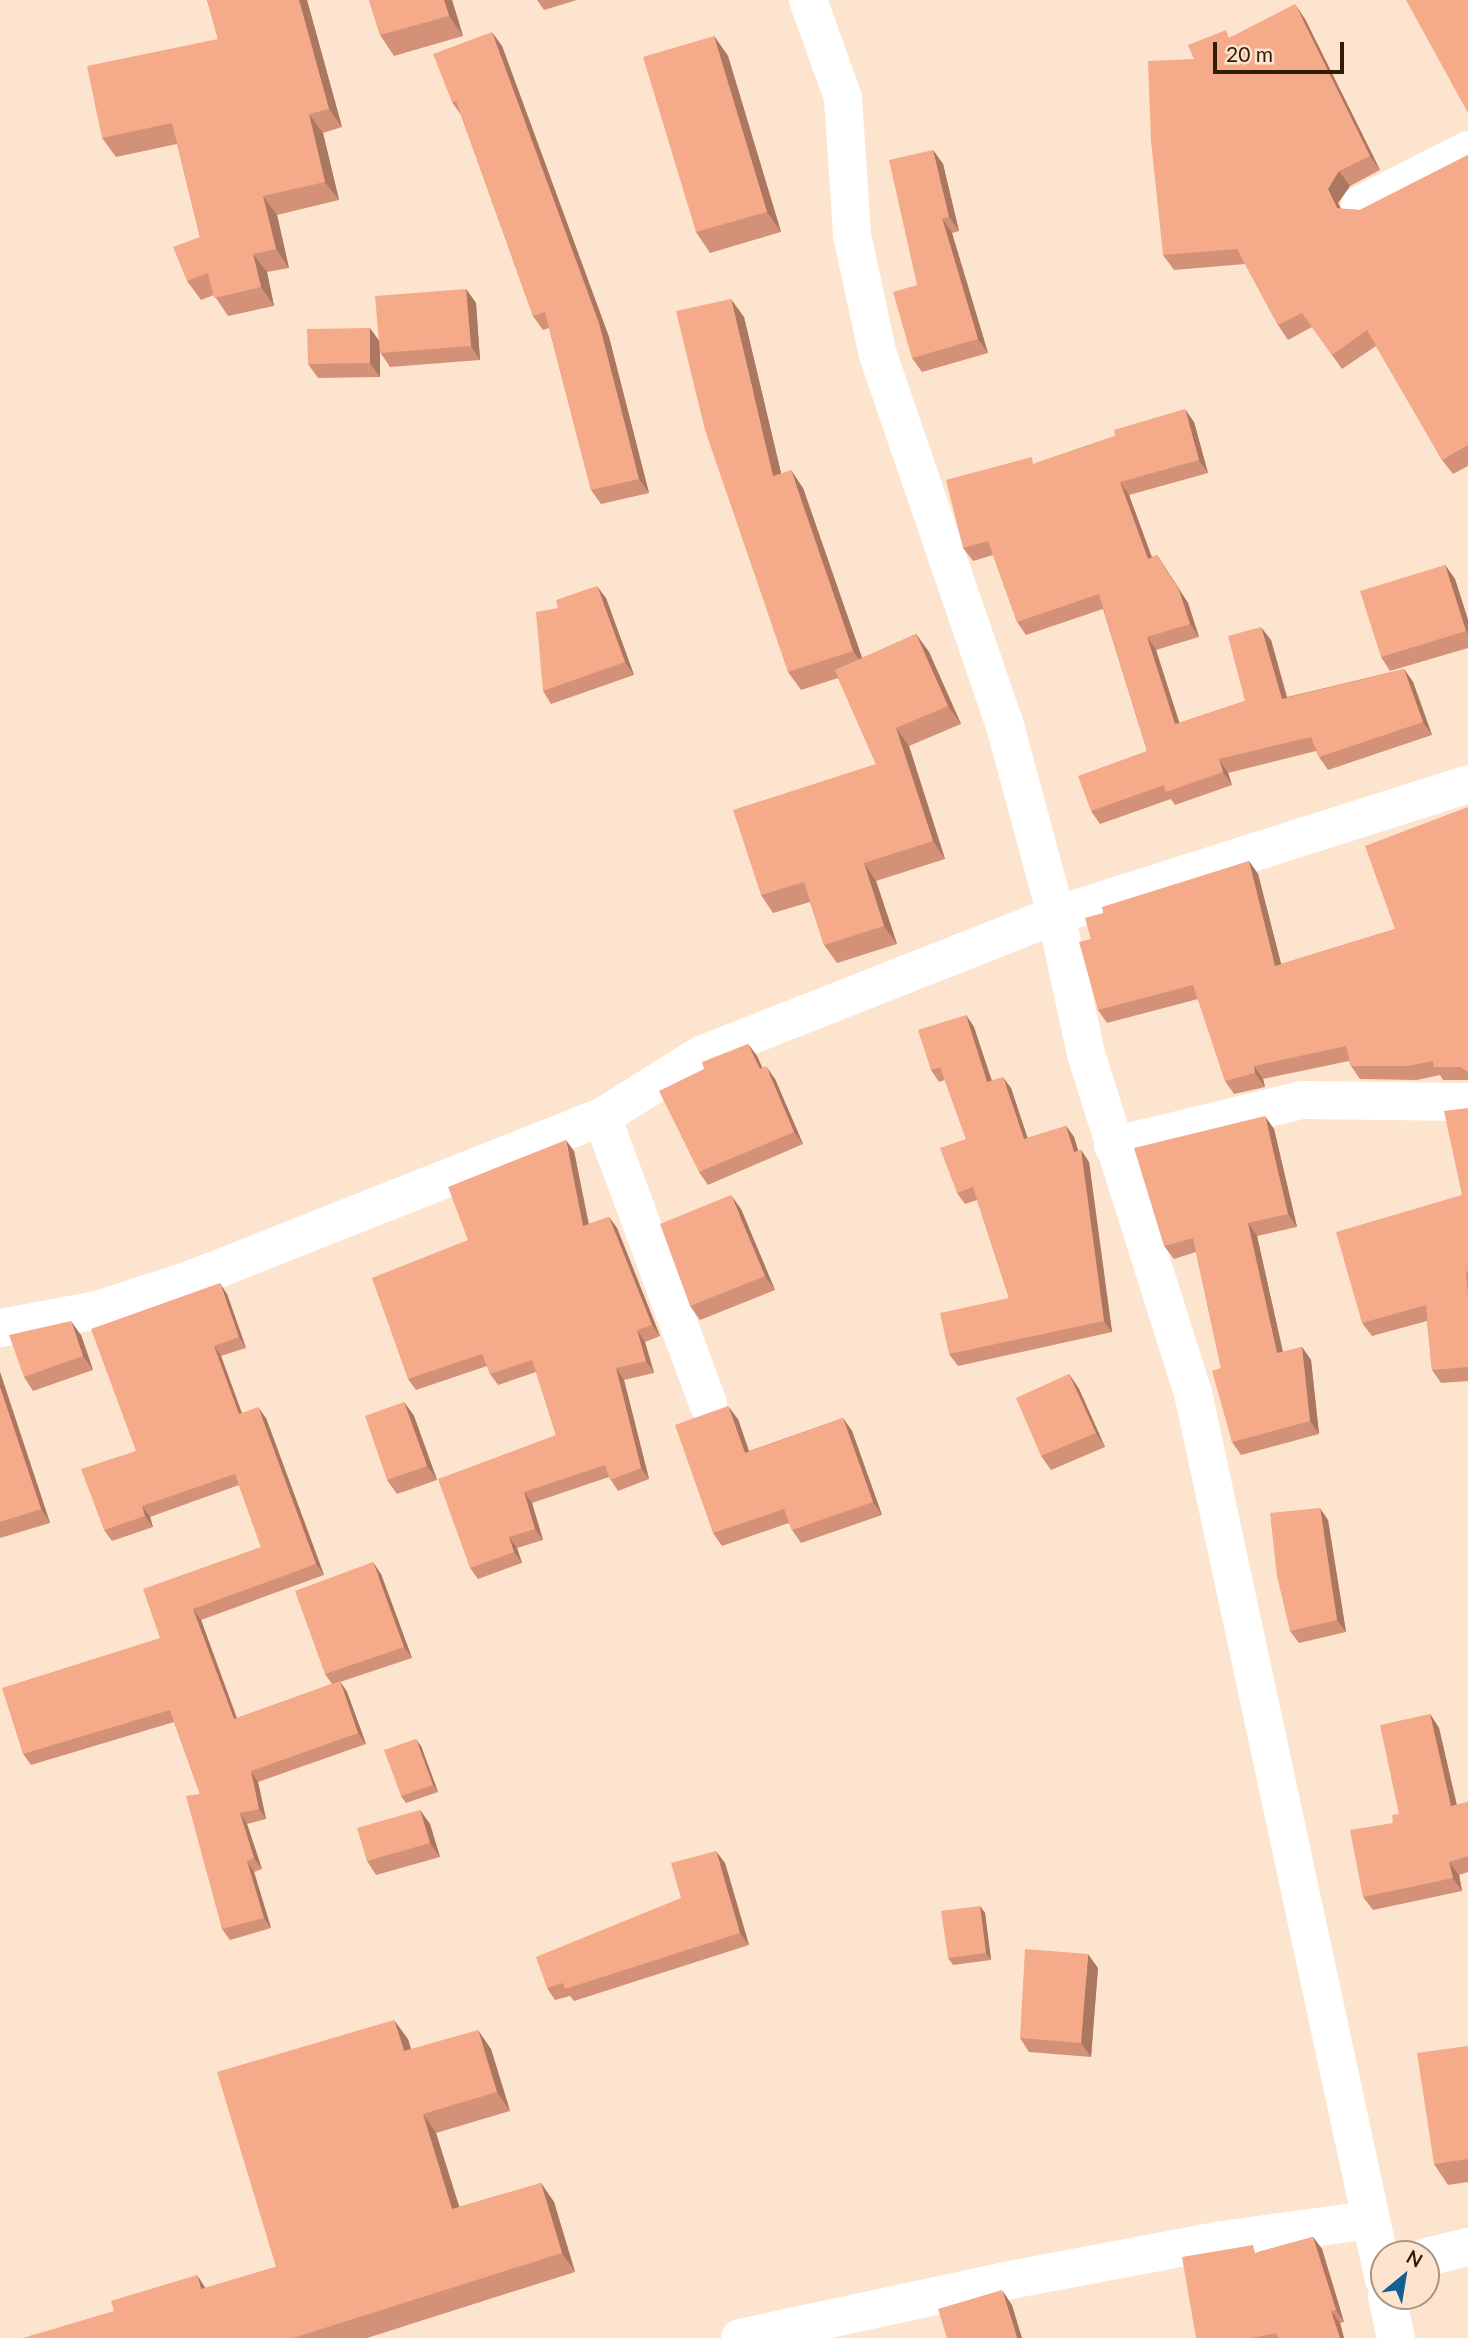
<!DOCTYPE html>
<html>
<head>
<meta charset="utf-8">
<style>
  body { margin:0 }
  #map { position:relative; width:1468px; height:2338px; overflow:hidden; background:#fde4ce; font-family:Lato,sans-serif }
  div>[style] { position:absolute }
  .minor>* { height:38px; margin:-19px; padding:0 19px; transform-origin:19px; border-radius:19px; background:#fff }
  .wall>* { inset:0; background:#d39277 }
  .shaded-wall>* { inset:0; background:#ac7761 }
  .building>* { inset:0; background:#f5aa8a }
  span { translate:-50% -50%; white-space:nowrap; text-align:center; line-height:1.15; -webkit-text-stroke:7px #fde4ce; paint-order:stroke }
  .north { position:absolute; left:1370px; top:2240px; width:70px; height:70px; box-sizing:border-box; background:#fde4ce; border:2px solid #ac947d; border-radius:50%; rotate:30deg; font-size:19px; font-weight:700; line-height:28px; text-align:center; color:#321c04 }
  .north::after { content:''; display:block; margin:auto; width:24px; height:32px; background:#136092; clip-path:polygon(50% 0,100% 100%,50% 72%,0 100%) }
  .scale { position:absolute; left:1213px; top:42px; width:131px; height:32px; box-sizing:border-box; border:4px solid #321c04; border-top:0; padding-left:9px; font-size:21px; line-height:24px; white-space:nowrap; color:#321c04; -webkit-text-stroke:5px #fde4ce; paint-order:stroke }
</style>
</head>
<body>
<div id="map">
  <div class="minor">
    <div style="left:808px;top:0;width:104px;rotate:70.3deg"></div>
    <div style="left:843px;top:98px;width:137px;rotate:86.2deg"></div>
    <div style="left:852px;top:235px;width:123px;rotate:77.8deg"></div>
    <div style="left:878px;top:355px;width:388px;rotate:71.1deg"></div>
    <div style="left:1004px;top:722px;width:200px;rotate:74.9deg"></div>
    <div style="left:1056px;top:915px;width:142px;rotate:77.8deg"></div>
    <div style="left:1086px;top:1054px;width:355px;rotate:72.5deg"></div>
    <div style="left:1193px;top:1393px;width:907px;rotate:77.85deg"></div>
    <div style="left:1360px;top:205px;width:121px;rotate:-27deg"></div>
    <div style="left:602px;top:1117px;width:306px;rotate:69.7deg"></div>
    <div style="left:1113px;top:1146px;width:195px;rotate:-13.7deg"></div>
    <div style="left:1302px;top:1100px;width:166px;rotate:0.7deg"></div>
    <div style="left:0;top:1328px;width:99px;rotate:-10.5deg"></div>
    <div style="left:97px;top:1310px;width:98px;rotate:-17.9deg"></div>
    <div style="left:190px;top:1280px;width:443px;rotate:-21.6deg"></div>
    <div style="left:602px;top:1117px;width:117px;rotate:-32.1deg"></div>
    <div style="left:701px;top:1055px;width:382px;rotate:-21.5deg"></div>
    <div style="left:1056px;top:915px;width:432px;rotate:-17.6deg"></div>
    <div style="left:1426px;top:2257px;width:43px;rotate:-13.4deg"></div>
    <div style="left:1387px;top:2296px;width:43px;rotate:77.9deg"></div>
    <div style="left:740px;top:2338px;width:271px;rotate:-12.1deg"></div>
    <div style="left:1005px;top:2281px;width:221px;rotate:-10.7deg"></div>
    <div style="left:1222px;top:2240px;width:148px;rotate:-7.7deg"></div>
  </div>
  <div class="wall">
    <div style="clip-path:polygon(207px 0,307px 0,342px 127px,323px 133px,339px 200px,277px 215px,289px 268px,267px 272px,274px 306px,228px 316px,214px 295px,201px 300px,187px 281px,200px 237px,177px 144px,116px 157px,102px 138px,218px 39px)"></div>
    <div style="clip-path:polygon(369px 0,452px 0,463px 36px,394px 56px,380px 35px)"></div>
    <div style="clip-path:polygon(537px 0,577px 0,544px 10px)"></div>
    <div style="clip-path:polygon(1305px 19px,1380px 170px,1350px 186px,1338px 203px,1341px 209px,1360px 210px,1468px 155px,1468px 466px,1453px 474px,1442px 460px,1376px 346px,1342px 369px,1312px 327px,1288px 340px,1278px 325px,1245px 264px,1174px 270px,1163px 255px,1230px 37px)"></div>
    <div style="clip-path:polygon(714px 36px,728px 56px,781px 232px,710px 253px,696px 232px)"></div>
    <div style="clip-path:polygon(502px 46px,609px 337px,649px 493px,601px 504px,591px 490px,549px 328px,543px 330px,533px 316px,461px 115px,452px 102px)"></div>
    <div style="clip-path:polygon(933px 150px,943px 164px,959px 231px,952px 233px,988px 353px,922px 372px,912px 358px)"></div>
    <div style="clip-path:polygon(466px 289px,476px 303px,480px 360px,390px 367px,380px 352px,380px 377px,318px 378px,308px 364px,379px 341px)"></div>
    <div style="clip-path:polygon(744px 317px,781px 473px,803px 488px,862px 658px,916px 634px,929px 652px,961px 724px,909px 746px,945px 859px,876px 881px,897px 944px,837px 963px,824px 945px,810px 902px,773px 913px,761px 895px,876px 764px,838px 678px,801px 690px,788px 672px)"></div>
    <div style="clip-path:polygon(1194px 422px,1208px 473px,1129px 495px,1152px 557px,1157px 555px,1188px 603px,1199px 637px,1156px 650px,1179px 723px,1245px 701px,1271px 640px,1287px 697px,1404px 669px,1413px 682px,1432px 735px,1328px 770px,1319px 757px,1316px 751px,1228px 773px,1232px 785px,1175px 805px,1171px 799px,1100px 824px,1091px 811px,1147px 751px,1103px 609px,1026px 635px,1017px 622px,993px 555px,973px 561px,963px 548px,1036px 463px,1115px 436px)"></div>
    <div style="clip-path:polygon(1445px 565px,1455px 579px,1468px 620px,1468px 648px,1390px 671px,1381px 657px)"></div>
    <div style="clip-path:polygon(606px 598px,634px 675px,551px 704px,543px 691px)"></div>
    <div style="clip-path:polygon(1468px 807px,1468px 1080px,1443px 1080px,1440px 1075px,1417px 1080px,1360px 1079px,1351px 1066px,1349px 1061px,1263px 1079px,1265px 1087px,1234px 1094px,1225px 1081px,1198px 999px,1107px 1023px,1098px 1010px,1091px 939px,1103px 913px,1249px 861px,1258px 874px,1281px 964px,1395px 929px)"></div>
    <div style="clip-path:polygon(966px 1015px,974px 1027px,991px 1081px,1011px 1088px,1027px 1138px,1066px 1126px,1074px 1137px,1078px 1151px,1081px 1150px,1089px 1162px,1112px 1332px,958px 1366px,949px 1354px,1009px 1298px,977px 1200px,965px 1204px,957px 1193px,966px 1139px,945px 1080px,939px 1082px,931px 1070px)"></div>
    <div style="clip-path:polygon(748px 1044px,757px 1056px,762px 1068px,775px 1079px,803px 1144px,708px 1185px,699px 1172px,704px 1069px)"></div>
    <div style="clip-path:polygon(1468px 1108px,1468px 1381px,1441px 1383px,1432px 1370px,1427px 1321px,1372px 1336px,1362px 1323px,1462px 1195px)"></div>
    <div style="clip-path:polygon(1274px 1129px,1297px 1227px,1257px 1236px,1283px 1352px,1302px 1347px,1311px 1360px,1319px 1434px,1241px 1455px,1232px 1442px,1221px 1368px,1196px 1252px,1174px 1259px,1164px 1246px)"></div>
    <div style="clip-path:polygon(574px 1151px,589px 1224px,609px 1217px,617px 1228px,660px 1336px,645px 1342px,654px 1373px,624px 1380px,649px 1479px,618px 1491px,609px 1477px,532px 1503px,543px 1540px,517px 1548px,522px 1563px,478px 1579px,470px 1568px,556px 1435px,536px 1372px,498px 1385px,490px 1374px,487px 1366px,416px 1390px,408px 1379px,468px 1240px)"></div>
    <div style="clip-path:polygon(741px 1209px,775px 1290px,700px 1320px,690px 1306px)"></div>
    <div style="clip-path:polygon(227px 1294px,246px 1348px,221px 1356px,242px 1413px,266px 1418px,324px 1575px,201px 1620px,237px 1718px,332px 1684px,325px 1674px,381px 1574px,412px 1658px,340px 1682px,347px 1692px,366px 1744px,258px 1782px,266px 1819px,247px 1824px,262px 1869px,254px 1872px,271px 1928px,230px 1940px,222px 1929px,200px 1794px,174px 1722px,31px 1765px,23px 1754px,160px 1638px,261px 1547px,239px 1485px,150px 1517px,153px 1527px,112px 1541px,104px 1530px,136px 1451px)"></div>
    <div style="clip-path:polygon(81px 1335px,93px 1370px,33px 1391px,24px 1377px)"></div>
    <div style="clip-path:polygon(0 1372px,50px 1523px,0 1538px)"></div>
    <div style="clip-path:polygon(1069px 1374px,1079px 1389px,1105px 1447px,1051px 1470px,1041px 1456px)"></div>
    <div style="clip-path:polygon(404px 1402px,414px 1416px,437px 1480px,397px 1494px,387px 1480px)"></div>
    <div style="clip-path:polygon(843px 1418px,852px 1431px,882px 1515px,801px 1543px,792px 1530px,789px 1523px,722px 1546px,713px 1533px,738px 1419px,749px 1451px)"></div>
    <div style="clip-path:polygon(1328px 1520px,1346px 1632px,1299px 1643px,1290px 1631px)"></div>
    <div style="clip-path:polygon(1430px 1714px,1439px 1728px,1457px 1805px,1468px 1802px,1468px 1872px,1459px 1875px,1462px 1891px,1373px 1910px,1363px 1897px,1393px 1823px,1399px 1814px)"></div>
    <div style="clip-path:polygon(421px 1746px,438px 1792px,406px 1803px,401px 1796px)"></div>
    <div style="clip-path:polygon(420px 1810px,430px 1824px,440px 1857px,376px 1875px,367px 1861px)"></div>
    <div style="clip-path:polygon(725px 1863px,749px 1945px,574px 2001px,570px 1996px,555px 2000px,547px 1988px,681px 1898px)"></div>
    <div style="clip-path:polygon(980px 1906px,985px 1913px,991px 1960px,953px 1965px,948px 1958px)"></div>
    <div style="clip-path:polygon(1098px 1968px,1091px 2057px,1029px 2052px,1020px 2038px)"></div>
    <div style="clip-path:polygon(408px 2039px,411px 2049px,491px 2049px,510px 2111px,436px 2133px,459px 2207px,541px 2183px,554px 2202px,575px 2272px,367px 2338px,23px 2338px,206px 2288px,276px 2267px)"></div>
    <div style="clip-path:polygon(1468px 2046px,1468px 2182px,1448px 2185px,1434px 2164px)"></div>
    <div style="clip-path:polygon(1313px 2237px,1322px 2249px,1344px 2322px,1340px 2323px,1344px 2338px,1196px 2338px,1258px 2252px)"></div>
  </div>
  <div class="shaded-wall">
    <div style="clip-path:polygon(299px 0,307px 0,342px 127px,329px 109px)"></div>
    <div style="clip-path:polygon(444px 0,452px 0,463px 36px,449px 16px)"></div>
    <div style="clip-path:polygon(1295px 4px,1305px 19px,1380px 170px,1370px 156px)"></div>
    <div style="clip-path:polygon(492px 32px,502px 46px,609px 337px,649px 493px,639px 479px)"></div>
    <div style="clip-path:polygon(714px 36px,728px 56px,781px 232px,767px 212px)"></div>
    <div style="clip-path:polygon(309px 114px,323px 133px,339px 200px,325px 182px)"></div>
    <div style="clip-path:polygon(933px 150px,943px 164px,959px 231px,949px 217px)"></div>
    <div style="clip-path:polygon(1339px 171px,1350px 186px,1338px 203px,1348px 223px,1337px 208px,1328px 189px)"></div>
    <div style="clip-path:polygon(263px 196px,277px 215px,289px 268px,276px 249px)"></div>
    <div style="clip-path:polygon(942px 218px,952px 233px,988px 353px,978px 339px)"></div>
    <div style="clip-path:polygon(253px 254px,267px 272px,274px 306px,261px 287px)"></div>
    <div style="clip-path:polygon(466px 289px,476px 303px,480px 360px,471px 346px)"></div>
    <div style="clip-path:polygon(731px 299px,744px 317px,786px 494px,773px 476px)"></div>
    <div style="clip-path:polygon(370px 328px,380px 342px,380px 377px,370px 363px)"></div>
    <div style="clip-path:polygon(1185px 409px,1194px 422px,1208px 473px,1199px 460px)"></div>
    <div style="clip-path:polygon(791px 470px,803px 488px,866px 669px,853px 651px)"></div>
    <div style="clip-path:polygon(1120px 482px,1129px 495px,1157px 572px,1148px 559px)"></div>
    <div style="clip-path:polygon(1157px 555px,1188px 603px,1199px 637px,1190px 624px)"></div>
    <div style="clip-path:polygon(1445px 565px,1455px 579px,1468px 620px,1468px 634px,1466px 631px)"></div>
    <div style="clip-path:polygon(597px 586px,606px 598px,634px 675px,625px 662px)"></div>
    <div style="clip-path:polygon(1261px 627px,1271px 640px,1291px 712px,1282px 699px)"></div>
    <div style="clip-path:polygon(916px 634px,929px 652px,961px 724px,948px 706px)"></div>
    <div style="clip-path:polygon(1147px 637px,1156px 650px,1184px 737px,1175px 724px)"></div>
    <div style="clip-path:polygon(1404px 669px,1413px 682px,1432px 735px,1423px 722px)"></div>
    <div style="clip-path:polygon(896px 728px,909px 746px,945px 859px,933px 841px)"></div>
    <div style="clip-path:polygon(1219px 759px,1228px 773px,1232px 785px,1223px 772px)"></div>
    <div style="clip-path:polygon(1249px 861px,1258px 874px,1285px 979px,1275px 966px)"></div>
    <div style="clip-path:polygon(864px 863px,876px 881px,897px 944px,884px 926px)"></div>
    <div style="clip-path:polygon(966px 1015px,974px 1027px,996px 1093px,987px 1082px)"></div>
    <div style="clip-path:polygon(748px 1044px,757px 1056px,769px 1082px,760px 1069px)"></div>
    <div style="clip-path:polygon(766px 1066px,775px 1079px,803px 1144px,794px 1132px)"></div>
    <div style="clip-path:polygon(1254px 1066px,1263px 1079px,1265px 1087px,1255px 1073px)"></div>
    <div style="clip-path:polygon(1003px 1077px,1011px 1088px,1032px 1151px,1024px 1139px)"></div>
    <div style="clip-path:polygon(1265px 1116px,1274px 1129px,1297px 1227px,1288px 1214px)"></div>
    <div style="clip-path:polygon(1066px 1126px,1074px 1137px,1082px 1163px,1074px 1152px)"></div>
    <div style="clip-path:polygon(566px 1140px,574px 1151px,591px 1237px,583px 1226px)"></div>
    <div style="clip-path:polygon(1081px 1150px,1089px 1162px,1112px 1332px,1104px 1321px)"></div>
    <div style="clip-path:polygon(731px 1195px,741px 1209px,775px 1290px,765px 1276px)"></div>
    <div style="clip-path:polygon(609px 1217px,617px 1228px,660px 1336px,652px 1325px)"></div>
    <div style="clip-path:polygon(1248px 1223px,1257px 1236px,1286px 1366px,1277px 1353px)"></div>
    <div style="clip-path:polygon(220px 1283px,227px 1294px,246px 1348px,239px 1337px)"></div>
    <div style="clip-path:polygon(71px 1321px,81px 1335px,93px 1370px,83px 1356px)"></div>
    <div style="clip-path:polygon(637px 1330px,645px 1342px,654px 1373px,646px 1361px)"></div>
    <div style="clip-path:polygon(214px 1346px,221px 1356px,246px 1425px,239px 1414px)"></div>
    <div style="clip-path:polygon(1302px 1347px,1311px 1360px,1319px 1434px,1310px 1421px)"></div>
    <div style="clip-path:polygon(616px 1368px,624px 1380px,649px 1479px,641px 1468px)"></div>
    <div style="clip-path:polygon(0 1372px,50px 1523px,41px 1509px,0 1387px)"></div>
    <div style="clip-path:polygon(1069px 1374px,1079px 1389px,1105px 1447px,1096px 1433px)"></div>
    <div style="clip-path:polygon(404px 1402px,414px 1416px,437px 1480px,427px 1466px)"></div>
    <div style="clip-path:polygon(728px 1406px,738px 1419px,754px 1466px,745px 1453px)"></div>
    <div style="clip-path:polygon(258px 1407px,266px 1418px,324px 1575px,316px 1564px)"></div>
    <div style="clip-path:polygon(843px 1418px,852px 1431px,882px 1515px,873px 1502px)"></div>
    <div style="clip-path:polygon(524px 1492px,532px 1503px,543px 1540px,535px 1529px)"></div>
    <div style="clip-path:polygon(142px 1506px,150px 1517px,153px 1527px,145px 1516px)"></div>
    <div style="clip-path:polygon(1320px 1508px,1328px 1520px,1346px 1632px,1337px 1620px)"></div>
    <div style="clip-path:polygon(509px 1537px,517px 1548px,522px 1563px,514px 1552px)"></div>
    <div style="clip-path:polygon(373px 1562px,381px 1574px,412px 1658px,404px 1647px)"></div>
    <div style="clip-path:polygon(193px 1609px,201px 1620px,241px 1730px,234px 1719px)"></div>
    <div style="clip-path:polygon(340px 1681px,347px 1692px,366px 1744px,358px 1733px)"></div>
    <div style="clip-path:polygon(1430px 1714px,1439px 1728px,1460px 1820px,1451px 1806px)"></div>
    <div style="clip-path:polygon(416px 1739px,421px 1746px,438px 1792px,433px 1785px)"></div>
    <div style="clip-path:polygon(251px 1771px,258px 1782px,266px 1819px,259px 1809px)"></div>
    <div style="clip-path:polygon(420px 1810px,430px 1824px,440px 1857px,430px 1843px)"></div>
    <div style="clip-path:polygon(240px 1813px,247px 1824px,262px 1869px,254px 1858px)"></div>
    <div style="clip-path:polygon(716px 1851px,725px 1863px,749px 1945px,740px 1933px)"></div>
    <div style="clip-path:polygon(247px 1861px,254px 1872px,271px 1928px,264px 1918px)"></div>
    <div style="clip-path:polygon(1449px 1862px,1459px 1875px,1462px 1891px,1453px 1878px)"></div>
    <div style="clip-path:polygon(980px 1906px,985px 1913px,991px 1960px,986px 1953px)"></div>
    <div style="clip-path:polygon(1088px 1954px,1098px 1968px,1091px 2057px,1081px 2043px)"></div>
    <div style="clip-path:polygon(394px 2020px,408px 2039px,417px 2071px,404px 2051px)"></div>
    <div style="clip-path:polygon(478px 2030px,491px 2049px,510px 2111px,497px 2092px)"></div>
    <div style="clip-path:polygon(423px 2114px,436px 2133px,466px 2228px,452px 2209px)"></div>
    <div style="clip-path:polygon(541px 2183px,554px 2202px,575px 2272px,562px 2253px)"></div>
    <div style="clip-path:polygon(1313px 2237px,1322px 2249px,1344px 2322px,1336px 2310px)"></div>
    <div style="clip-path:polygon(197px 2275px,210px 2295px,201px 2289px)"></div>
    <div style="clip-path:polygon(1002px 2290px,1012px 2305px,1022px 2338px,1017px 2338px)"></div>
    <div style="clip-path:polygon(1331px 2311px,1340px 2323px,1344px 2338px,1340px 2338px)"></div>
  </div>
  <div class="building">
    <div style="clip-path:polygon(207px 0,299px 0,329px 109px,309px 114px,325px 182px,263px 196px,276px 249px,253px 254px,261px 287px,214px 298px,208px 273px,187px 281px,173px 247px,200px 237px,172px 123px,102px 138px,87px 66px,218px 39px)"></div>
    <div style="clip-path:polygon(369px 0,444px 0,449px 16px,380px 35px)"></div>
    <div style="clip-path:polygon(1406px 0,1468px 0,1468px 113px)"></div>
    <div style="clip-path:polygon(1295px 4px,1370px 156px,1339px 171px,1328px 189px,1337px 208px,1360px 210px,1468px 155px,1468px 445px,1442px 460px,1367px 330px,1332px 355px,1302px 313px,1278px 325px,1237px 249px,1163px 255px,1151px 141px,1148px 61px,1194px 59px,1188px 45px,1226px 30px,1229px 38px)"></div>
    <div style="clip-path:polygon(492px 32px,599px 323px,639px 479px,591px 490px,545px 312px,533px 316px,456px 101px,452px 102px,433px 54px)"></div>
    <div style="clip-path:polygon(714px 36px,767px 212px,696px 232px,643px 57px)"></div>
    <div style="clip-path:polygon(933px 150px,949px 217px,942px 218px,978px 339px,912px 358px,893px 292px,917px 285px,889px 160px)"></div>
    <div style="clip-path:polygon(466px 289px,471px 346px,380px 353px,375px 296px)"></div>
    <div style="clip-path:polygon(731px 299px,773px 476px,791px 470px,853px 651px,788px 672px,705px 430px,676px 311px)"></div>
    <div style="clip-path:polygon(370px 328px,370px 363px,308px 364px,307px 329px)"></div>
    <div style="clip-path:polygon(1185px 409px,1199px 460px,1120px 482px,1148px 559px,1157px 555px,1179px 590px,1190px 624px,1147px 637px,1175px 724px,1245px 701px,1228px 636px,1261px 627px,1282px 699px,1404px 669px,1423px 722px,1319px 757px,1311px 737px,1219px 759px,1223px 772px,1166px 792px,1164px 785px,1091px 811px,1078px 776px,1147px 751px,1099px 594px,1017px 622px,988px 541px,963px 548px,946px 480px,1032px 457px,1033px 464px,1115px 436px,1114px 430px)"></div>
    <div style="clip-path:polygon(1445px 565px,1466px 631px,1381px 657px,1360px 591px)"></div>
    <div style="clip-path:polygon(597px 586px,625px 662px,543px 691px,536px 612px,558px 608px,556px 600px)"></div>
    <div style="clip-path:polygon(916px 634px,948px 706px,896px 728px,933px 841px,864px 863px,884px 926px,824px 945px,804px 882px,761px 895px,733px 810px,876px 764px,835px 670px)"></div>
    <div style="clip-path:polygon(1468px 807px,1468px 1072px,1460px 1067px,1434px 1067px,1433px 1061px,1408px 1066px,1351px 1066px,1346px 1046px,1254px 1066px,1255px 1073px,1225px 1081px,1193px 985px,1098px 1010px,1079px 942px,1091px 939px,1085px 918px,1103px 913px,1102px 907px,1249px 861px,1275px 966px,1395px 929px,1365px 846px)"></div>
    <div style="clip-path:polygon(966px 1015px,987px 1082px,1003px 1077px,1024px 1139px,1066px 1126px,1074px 1152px,1081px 1150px,1104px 1321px,949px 1354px,940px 1313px,1009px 1298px,973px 1187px,957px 1193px,940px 1148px,966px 1139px,940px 1067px,931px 1070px,918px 1030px)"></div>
    <div style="clip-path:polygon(748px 1044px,760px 1069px,766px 1066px,794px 1132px,699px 1172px,659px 1091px,704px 1069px,702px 1062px)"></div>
    <div style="clip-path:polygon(1468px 1108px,1468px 1272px,1466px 1271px,1468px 1296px,1468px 1367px,1432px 1370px,1426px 1305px,1362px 1323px,1336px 1232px,1462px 1195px,1444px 1111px)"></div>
    <div style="clip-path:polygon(1265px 1116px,1288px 1214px,1248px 1223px,1277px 1353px,1302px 1347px,1310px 1421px,1232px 1442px,1212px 1371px,1221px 1368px,1193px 1238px,1164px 1246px,1134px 1148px)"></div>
    <div style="clip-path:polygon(566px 1140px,583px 1226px,609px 1217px,652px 1325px,637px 1330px,646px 1361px,616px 1368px,641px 1468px,610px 1480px,605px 1465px,524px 1492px,535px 1529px,509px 1537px,514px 1552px,470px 1568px,438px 1479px,556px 1435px,532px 1360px,490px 1374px,482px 1354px,408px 1379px,372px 1278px,468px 1240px,448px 1187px)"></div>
    <div style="clip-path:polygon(731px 1195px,765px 1276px,690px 1306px,660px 1224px)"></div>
    <div style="clip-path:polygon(220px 1283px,239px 1337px,214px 1346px,239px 1414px,258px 1407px,316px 1564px,193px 1609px,234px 1719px,340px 1681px,358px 1733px,251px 1771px,259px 1809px,240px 1813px,254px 1858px,247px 1861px,264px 1918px,222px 1929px,186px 1796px,200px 1794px,170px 1710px,23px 1754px,2px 1688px,160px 1638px,143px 1589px,261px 1547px,235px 1474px,142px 1506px,145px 1516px,104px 1530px,81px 1469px,136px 1451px,91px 1329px)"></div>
    <div style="clip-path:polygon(71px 1321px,83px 1356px,24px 1377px,9px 1335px)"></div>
    <div style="clip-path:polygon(1069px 1374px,1096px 1433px,1041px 1456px,1016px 1398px)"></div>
    <div style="clip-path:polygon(0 1387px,41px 1509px,0 1522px)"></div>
    <div style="clip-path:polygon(404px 1402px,427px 1466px,387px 1480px,365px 1416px)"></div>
    <div style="clip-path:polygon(728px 1406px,745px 1453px,843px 1418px,873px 1502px,792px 1530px,784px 1509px,713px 1533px,675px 1425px)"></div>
    <div style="clip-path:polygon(1320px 1508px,1337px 1620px,1290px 1631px,1277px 1576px,1270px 1513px)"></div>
    <div style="clip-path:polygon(373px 1562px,404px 1647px,325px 1674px,295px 1591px)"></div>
    <div style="clip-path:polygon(1430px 1714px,1451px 1806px,1468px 1802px,1468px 1856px,1449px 1862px,1453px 1878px,1363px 1897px,1350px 1830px,1393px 1823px,1392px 1815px,1399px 1814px,1380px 1725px)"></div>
    <div style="clip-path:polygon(416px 1739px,433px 1785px,401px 1796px,384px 1750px)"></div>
    <div style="clip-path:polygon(420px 1810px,430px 1843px,367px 1861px,357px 1828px)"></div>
    <div style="clip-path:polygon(716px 1851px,740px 1933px,565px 1989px,563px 1983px,547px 1988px,536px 1957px,681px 1898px,671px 1863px)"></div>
    <div style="clip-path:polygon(980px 1906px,986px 1953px,948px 1958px,941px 1911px)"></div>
    <div style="clip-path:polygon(1025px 1949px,1088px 1954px,1081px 2043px,1020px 2038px)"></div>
    <div style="clip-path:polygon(394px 2020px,404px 2051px,478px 2030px,497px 2092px,423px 2114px,452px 2209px,541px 2183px,562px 2253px,293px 2338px,23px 2338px,114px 2311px,111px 2301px,197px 2275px,201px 2289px,276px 2267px,217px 2072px)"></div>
    <div style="clip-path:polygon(1468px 2046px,1468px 2159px,1434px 2164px,1417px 2053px)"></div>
    <div style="clip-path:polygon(1313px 2237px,1336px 2310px,1331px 2311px,1340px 2338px,1278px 2338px,1276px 2333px,1252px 2338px,1196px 2338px,1182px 2257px,1253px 2245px,1255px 2253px)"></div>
    <div style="clip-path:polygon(1002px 2290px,1017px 2338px,947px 2338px,938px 2309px)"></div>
  </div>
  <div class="north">N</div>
  <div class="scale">20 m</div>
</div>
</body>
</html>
